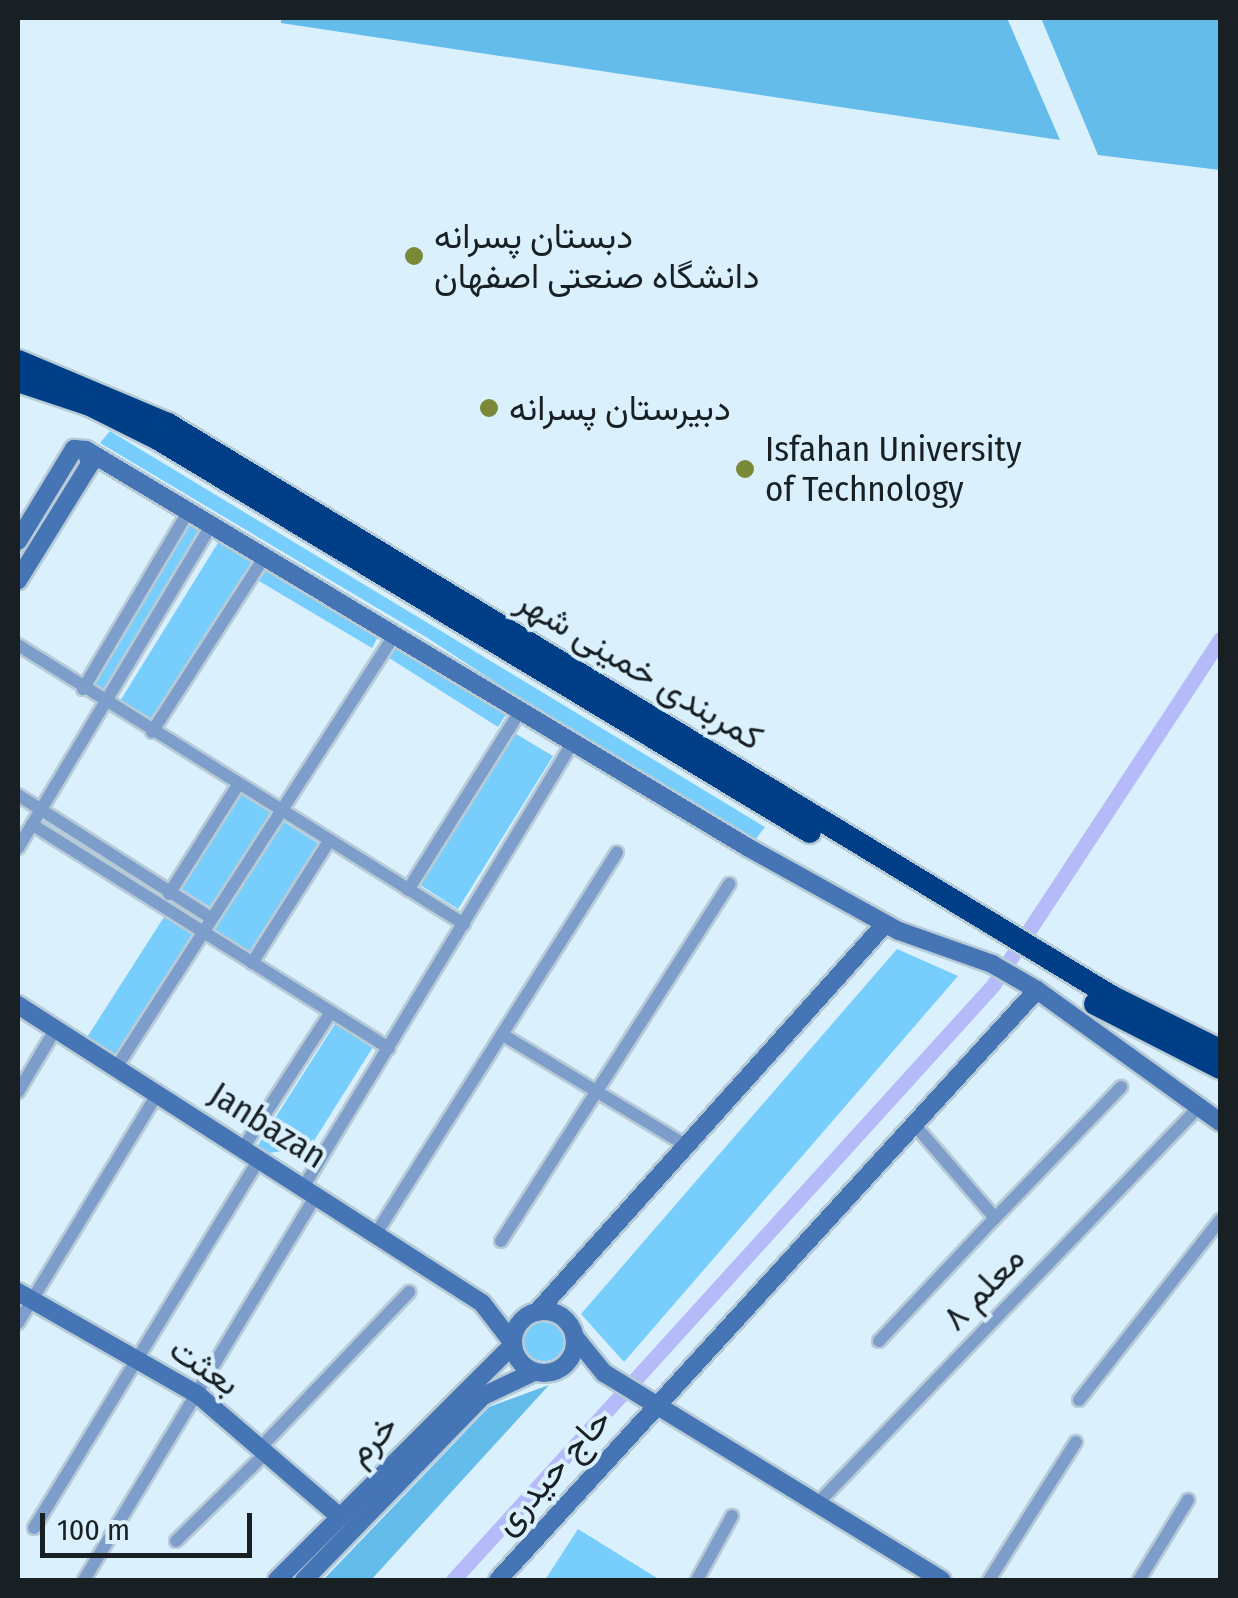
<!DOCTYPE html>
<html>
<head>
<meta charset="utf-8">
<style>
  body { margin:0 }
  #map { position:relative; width:1238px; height:1598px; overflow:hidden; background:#daf0fd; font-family:"Fira Sans Condensed",Vazirmatn,sans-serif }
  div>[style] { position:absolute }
  .green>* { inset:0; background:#77cdfb }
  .round { border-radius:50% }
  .forest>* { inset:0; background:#64bcea }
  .canal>* { height:15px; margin:-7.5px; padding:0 7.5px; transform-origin:7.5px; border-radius:7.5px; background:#b5bbf8 }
  .roads { filter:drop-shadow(2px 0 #b7cbd6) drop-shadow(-2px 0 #b7cbd6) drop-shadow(0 2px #b7cbd6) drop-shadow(0 -2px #b7cbd6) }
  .street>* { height:12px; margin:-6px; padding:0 6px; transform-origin:6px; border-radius:6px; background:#7d9dca }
  .secondary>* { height:18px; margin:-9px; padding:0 9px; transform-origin:9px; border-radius:9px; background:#4675b6 }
  .secondary>.ring { margin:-9px; padding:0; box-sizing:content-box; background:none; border:18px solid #4675b6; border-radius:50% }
  .highway>* { height:22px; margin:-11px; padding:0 11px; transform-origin:11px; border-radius:11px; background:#003f87 }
  .dots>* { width:28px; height:28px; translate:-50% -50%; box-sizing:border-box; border:5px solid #daf0fd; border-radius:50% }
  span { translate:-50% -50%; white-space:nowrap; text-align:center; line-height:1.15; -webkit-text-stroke:8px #daf0fd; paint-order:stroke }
  .poi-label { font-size:35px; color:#182024 }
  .left { translate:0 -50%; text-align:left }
  .street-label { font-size:35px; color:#182024 }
  .frame { position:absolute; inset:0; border:20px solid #182024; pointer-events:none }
  .scale { position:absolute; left:40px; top:1513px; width:212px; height:45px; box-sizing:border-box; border:5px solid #182024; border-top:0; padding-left:12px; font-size:30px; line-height:35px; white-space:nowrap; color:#182024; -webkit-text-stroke:8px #daf0fd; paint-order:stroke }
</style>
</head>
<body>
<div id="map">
  <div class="green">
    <div style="clip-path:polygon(110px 431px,765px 827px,749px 848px,426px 637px,100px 443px)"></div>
    <div style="clip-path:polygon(190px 519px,205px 527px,104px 692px,90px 683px)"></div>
    <div style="clip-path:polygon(221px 538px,254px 559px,153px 721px,120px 701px)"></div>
    <div style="clip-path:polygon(268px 567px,380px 633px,372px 648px,259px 581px)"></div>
    <div style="clip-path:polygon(395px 642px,507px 713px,498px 727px,386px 656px)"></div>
    <div style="clip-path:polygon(511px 731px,553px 756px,458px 909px,417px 883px)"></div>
    <div style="clip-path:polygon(240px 792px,273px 812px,212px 908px,180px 888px)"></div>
    <div style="clip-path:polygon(284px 822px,319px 844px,249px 953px,214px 931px)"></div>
    <div style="clip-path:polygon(164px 917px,196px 937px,117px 1059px,86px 1039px)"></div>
    <div style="clip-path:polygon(897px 949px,958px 976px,624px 1362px,581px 1314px)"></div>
    <div style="clip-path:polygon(335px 1024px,373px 1047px,310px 1147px,269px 1153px,258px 1145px)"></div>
    <div class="round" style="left:524px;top:1321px;width:40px;height:40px"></div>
    <div style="clip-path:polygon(578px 1529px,660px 1580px,545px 1580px)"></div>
  </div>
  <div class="forest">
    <div style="clip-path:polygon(281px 18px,1007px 18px,1060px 140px,281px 23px)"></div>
    <div style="clip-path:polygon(1041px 18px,1220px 18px,1220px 170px,1098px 155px)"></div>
    <div style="clip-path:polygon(549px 1385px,371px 1580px,323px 1580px,489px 1407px)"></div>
  </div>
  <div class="canal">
    <div style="left:453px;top:1580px;width:804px;rotate:-47.77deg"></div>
    <div style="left:993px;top:985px;width:414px;rotate:-56.7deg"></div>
  </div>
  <div class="roads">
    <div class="street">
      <div style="left:18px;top:645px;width:526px;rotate:32.03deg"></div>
      <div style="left:83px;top:689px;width:206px;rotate:-59.3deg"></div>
      <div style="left:152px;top:732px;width:209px;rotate:-57.3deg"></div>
      <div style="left:18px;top:795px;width:229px;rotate:32.5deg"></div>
      <div style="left:33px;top:825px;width:420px;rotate:32.1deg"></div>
      <div style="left:18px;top:848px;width:376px;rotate:-59.1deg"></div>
      <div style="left:408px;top:890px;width:213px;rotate:-57.9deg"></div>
      <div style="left:169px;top:894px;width:129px;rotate:-57.7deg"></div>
      <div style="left:252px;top:963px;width:144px;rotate:-57.7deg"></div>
      <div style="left:503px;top:1035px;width:213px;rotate:31.1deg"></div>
      <div style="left:116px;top:1068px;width:516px;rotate:-57.26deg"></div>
      <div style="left:18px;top:1092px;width:72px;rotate:-59.2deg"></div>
      <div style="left:243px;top:1148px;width:162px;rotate:-57.1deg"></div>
      <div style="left:304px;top:1186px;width:519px;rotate:-58.79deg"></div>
      <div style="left:995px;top:1218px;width:182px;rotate:-46.1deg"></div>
      <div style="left:377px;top:1232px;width:449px;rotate:-57.7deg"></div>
      <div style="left:501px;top:1241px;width:424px;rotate:-57.4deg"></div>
      <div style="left:18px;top:1323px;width:268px;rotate:-58.7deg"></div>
      <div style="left:879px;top:1341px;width:169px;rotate:-46.7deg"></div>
      <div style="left:995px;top:1218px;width:125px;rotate:-130.8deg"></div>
      <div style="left:1079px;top:1400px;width:229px;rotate:-51.9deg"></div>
      <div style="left:260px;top:1448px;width:216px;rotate:-46.3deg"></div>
      <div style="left:817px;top:1504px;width:541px;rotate:-46.12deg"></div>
      <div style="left:34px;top:1528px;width:434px;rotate:-58.6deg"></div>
      <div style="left:176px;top:1541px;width:126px;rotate:-44.4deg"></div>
      <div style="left:84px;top:1580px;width:451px;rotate:-58.9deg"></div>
      <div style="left:697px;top:1580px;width:73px;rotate:-61.3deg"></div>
      <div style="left:989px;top:1580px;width:163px;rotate:-57.8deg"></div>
      <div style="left:1139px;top:1580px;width:94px;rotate:-58.5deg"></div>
    </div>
    <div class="secondary">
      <div style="left:86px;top:450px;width:773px;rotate:30.98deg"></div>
      <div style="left:749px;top:848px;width:171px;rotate:29deg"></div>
      <div style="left:899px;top:931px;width:99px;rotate:19.5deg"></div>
      <div style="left:992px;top:964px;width:52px;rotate:30deg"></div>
      <div style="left:1037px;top:990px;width:226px;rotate:35.8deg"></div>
      <div style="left:18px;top:541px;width:108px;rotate:-58.7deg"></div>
      <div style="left:74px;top:449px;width:12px;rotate:5deg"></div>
      <div style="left:86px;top:450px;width:15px;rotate:74deg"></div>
      <div style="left:90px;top:464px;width:137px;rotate:121.8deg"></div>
      <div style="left:18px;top:1005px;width:551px;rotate:32.71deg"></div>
      <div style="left:482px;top:1303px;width:49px;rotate:52.4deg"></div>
      <div style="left:18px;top:1292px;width:206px;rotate:29.7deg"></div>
      <div style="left:197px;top:1394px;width:189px;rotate:40.7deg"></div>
      <div class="ring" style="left:513px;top:1311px;width:44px;height:44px"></div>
      <div style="left:537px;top:1312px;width:521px;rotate:-48.11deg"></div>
      <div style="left:574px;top:1336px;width:48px;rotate:51deg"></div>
      <div style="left:604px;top:1373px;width:396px;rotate:31.5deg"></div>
      <div style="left:277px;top:1580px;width:333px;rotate:-44.9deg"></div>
      <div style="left:304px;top:1580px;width:257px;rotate:-45.8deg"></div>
      <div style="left:483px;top:1396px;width:56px;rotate:-25.2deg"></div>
      <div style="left:498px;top:1580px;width:799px;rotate:-47.59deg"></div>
    </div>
    <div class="highway">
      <div style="left:18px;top:361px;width:163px;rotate:22.8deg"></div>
      <div style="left:168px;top:424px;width:1103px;rotate:31.24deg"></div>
      <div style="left:1111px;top:996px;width:122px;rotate:26.4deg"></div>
      <div style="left:18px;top:381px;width:76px;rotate:18.4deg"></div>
      <div style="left:90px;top:405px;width:76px;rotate:26.6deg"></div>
      <div style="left:158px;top:439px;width:761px;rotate:31.08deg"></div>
      <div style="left:1095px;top:1004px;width:140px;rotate:27.1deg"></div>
    </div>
  </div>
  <div class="dots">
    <div style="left:414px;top:256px;background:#798938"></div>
    <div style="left:489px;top:408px;background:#798938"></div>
    <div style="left:745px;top:469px;background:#798938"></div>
  </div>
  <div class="poi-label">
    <span class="left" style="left:434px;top:256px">دبستان پسرانه<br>دانشگاه صنعتی اصفهان</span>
    <span class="left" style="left:509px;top:408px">دبیرستان پسرانه</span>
    <span class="left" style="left:765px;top:469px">Isfahan University<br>of Technology</span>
  </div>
  <div class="street-label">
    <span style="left:640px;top:669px;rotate:31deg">کمربندی خمینی شهر</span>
    <span style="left:268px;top:1125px;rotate:32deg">Janbazan</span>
    <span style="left:983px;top:1288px;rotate:-46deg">معلم ۸</span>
    <span style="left:205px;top:1366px;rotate:34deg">بعثت</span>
    <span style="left:372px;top:1439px;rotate:-45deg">خرم</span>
    <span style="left:552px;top:1471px;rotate:-48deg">حاج حیدری</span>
  </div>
  <div class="frame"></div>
  <div class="scale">100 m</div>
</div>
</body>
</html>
